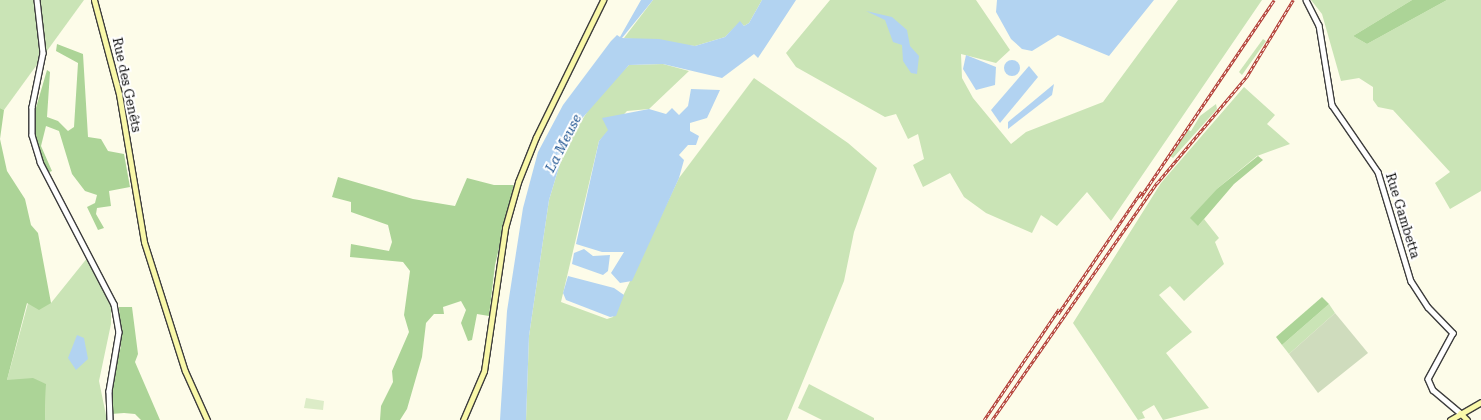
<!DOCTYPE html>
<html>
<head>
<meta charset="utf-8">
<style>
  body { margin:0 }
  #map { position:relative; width:1481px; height:420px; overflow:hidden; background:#fdfce9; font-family:"Roboto Serif",serif }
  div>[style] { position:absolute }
  .green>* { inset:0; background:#cae4b6 }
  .forest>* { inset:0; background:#acd497 }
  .cemetery>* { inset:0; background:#cfdcbd }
  .pitch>* { inset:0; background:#dcecc7 }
  .water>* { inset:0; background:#b2d3f1 }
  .round { border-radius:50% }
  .roads { filter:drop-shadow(1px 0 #3d3d3d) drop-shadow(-1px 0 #3d3d3d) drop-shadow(0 1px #3d3d3d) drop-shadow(0 -1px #3d3d3d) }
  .tertiary>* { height:4.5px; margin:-2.25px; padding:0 2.25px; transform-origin:2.25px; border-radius:2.25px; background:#fff }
  .secondary>* { height:5px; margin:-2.5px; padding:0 2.5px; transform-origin:2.5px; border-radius:2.5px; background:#f9f8a9 }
  .rail>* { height:2.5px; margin-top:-1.25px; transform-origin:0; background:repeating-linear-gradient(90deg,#fff 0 3px,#af352e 0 6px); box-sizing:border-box; border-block:1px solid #af352e }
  span { translate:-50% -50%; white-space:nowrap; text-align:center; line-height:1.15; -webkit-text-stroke:4px #fff; paint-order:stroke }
  .street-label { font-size:13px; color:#0a0a0a }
  .water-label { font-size:14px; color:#1e5491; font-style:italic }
</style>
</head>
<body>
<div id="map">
  <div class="green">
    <div style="clip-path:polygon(0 0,84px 0,4px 110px,0 108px)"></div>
    <div style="clip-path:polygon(653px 0,762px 0,749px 23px,744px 26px,740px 22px,725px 37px,695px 46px,624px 38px)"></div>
    <div style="clip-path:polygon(830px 0,976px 0,1010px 50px,996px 63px,961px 54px,962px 78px,973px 98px,1011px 144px,1026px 132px,1103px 102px,1178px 0,1262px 0,1111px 221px,1087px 192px,1057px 226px,1041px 215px,1032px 233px,986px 213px,964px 197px,950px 173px,923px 187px,913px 165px,924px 159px,918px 134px,908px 139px,896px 114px,885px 117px,796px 67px,786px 53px)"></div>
    <div style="clip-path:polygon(1311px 0,1412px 0,1353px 36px,1367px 44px,1447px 0,1481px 0,1481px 191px,1450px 209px,1435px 183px,1450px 172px,1393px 110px,1378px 107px,1373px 100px,1373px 87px,1359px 78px,1341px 81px,1322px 14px)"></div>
    <div style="clip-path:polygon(1263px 39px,1266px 41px,1242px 75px,1239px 72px)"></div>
    <div style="clip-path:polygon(663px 64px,689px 71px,649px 109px,627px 111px,599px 141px,561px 302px,607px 319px,613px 317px,679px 178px,754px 78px,848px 143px,877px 168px,854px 232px,844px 281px,787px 420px,526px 420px,529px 336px,549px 200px,565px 147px,596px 98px,629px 65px)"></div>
    <div style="clip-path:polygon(1244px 87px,1275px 115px,1267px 124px,1290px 144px,1257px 156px,1218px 188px,1198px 226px,1204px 219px,1219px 238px,1215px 242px,1224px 264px,1184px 301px,1170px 286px,1159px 295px,1192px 332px,1166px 353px,1209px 408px,1163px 420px,1154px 405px,1142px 412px,1145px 418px,1138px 420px,1073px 323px,1161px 183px)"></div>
    <div style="clip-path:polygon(1216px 104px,1217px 109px,1173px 158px,1170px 156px,1188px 130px,1191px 131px,1200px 116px)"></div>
    <div style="clip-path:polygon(88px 257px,111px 304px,111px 324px,99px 381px,107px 420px,45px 420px,46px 384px,7px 380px,28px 303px,51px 303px)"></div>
    <div style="clip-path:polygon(1329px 304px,1335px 313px,1289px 354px,1282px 345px)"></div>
    <div style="clip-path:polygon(809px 384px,874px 418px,874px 420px,822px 420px,798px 408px)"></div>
  </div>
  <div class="forest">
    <div style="clip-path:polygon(1412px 0,1447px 0,1367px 44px,1353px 36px)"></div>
    <div style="clip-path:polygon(57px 44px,83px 54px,88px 137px,101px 139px,108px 151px,124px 154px,130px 187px,109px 191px,111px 206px,97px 208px,96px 214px,104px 228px,98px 230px,87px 207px,95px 203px,97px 195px,85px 191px,72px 174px,59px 131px,46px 126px,41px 146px,52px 171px,47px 173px,35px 144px,33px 118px,47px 70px,50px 72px,47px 117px,58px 121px,68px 131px,74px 127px,78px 63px,56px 51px)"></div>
    <div style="clip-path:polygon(0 108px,4px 110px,0 139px,7px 171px,25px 199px,31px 225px,38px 233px,51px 303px,39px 310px,27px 303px,7px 380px,33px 378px,46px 384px,45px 420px,0 420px)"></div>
    <div style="clip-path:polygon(1258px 156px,1263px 160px,1234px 184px,1198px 226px,1190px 218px,1218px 188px)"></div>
    <div style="clip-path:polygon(338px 177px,413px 199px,455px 206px,467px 178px,494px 185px,514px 185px,495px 265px,489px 316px,477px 314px,472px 340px,468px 341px,461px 323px,466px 310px,461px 301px,443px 307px,444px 314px,434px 314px,426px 323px,422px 357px,407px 409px,400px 420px,380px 420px,381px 406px,393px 382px,392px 371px,409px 332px,404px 315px,410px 271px,403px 262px,350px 257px,351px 244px,389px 251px,392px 242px,388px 225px,351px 212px,351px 202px,332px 197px)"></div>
    <div style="clip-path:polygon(1322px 297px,1329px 304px,1282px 345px,1276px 337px)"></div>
    <div style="clip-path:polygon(119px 307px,132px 307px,138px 354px,135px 362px,160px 420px,141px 420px,135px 414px,124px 413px,111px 414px,110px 390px,121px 346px)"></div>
  </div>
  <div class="cemetery">
    <div style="clip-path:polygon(1335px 313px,1368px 353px,1318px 393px,1289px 354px)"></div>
  </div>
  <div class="pitch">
    <div style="clip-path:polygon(306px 398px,324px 401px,323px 410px,304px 408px)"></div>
  </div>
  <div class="water">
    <div style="clip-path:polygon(641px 0,653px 0,622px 38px,659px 39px,695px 46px,725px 37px,740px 21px,744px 26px,749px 23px,762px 0,796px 0,758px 58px,754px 54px,722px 78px,663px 64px,629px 65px,578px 123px,565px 147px,549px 200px,529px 336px,526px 420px,500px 420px,507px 311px,523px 208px,538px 152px,563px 105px,611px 41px,617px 35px,620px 37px)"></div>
    <div style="clip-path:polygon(997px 0,1154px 0,1109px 56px,1058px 35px,1032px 51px,1022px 49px,1011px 39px,996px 12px)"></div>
    <div style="clip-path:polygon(866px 11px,892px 17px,907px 30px,910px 46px,919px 56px,917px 74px,911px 73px,903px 61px,902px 45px,893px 42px,885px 20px)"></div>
    <div style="clip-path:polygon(966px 55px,996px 67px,995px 85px,976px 90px,963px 69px)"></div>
    <div class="round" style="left:1004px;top:60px;width:16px;height:16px"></div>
    <div style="clip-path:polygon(1029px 66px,1038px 77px,1000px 123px,991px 110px)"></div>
    <div style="clip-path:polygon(1054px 84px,1052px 95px,1008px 129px,1008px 122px)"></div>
    <div style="clip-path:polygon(691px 89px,720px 90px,707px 118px,690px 123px,690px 131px,699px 136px,696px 145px,688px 145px,679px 155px,684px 160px,679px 178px,632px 281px,620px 283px,611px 273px,624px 252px,602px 252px,576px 244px,599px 141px,608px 130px,602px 118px,649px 109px,666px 114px,672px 108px,679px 115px,688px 106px)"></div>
    <div style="clip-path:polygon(584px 249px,593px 256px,610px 255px,608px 271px,603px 275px,572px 264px,574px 253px)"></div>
    <div style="clip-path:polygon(568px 276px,614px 288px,624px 295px,616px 316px,610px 317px,566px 300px,563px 293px)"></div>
    <div style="clip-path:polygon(77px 335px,84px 338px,88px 359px,76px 370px,68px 358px)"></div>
  </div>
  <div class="roads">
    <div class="tertiary">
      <div style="left:37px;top:0;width:53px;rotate:83.5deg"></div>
      <div style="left:43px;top:53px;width:55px;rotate:101.5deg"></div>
      <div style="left:32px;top:107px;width:28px;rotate:90deg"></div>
      <div style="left:32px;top:135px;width:28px;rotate:73deg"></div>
      <div style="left:40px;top:162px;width:160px;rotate:62.5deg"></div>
      <div style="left:114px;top:304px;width:28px;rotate:80deg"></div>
      <div style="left:119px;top:332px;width:60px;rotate:99.6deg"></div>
      <div style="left:109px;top:391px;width:29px;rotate:88deg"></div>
      <div style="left:1306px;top:0;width:28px;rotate:63deg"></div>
      <div style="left:1319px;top:25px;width:81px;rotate:80.8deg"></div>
      <div style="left:1332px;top:105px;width:81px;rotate:55.5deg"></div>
      <div style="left:1378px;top:172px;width:114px;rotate:73.2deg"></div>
      <div style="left:1411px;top:281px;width:31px;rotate:57deg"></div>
      <div style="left:1428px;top:307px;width:36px;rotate:46deg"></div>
      <div style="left:1453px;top:333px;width:52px;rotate:118.5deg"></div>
      <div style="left:1428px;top:379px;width:12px;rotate:66deg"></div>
      <div style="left:1433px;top:390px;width:35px;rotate:40deg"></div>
    </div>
    <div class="secondary">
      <div style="left:94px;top:0;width:97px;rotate:75.1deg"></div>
      <div style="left:119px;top:94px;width:150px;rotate:80.4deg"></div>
      <div style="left:144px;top:242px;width:135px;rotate:72.4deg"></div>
      <div style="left:185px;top:371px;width:54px;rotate:65.8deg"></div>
      <div style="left:1460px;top:413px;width:10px;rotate:45deg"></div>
      <div style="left:463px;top:420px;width:53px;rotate:-66.8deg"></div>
      <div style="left:484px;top:371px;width:145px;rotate:-81.6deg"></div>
      <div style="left:505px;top:228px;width:48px;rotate:-74.2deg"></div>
      <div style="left:518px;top:182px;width:48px;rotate:-68.2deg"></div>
      <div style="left:536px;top:137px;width:153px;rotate:-63.9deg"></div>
      <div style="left:1450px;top:420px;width:36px;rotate:-30deg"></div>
    </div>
  </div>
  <div class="rail">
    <div style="left:1140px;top:198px;width:239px;rotate:-55.9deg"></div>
    <div style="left:1058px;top:314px;width:148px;rotate:-55.8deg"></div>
    <div style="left:984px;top:420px;width:134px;rotate:-56deg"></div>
    <div style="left:992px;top:420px;width:289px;rotate:-55.2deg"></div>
    <div style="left:1157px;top:183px;width:140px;rotate:-49.9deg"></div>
    <div style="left:1247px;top:76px;width:89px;rotate:-58.8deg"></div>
  </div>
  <div class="street-label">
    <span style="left:126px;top:85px;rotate:78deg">Rue des Genêts</span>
    <span style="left:1402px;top:216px;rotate:73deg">Rue Gambetta</span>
  </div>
  <div class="water-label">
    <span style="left:563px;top:143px;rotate:-63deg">La Meuse</span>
  </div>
</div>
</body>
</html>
